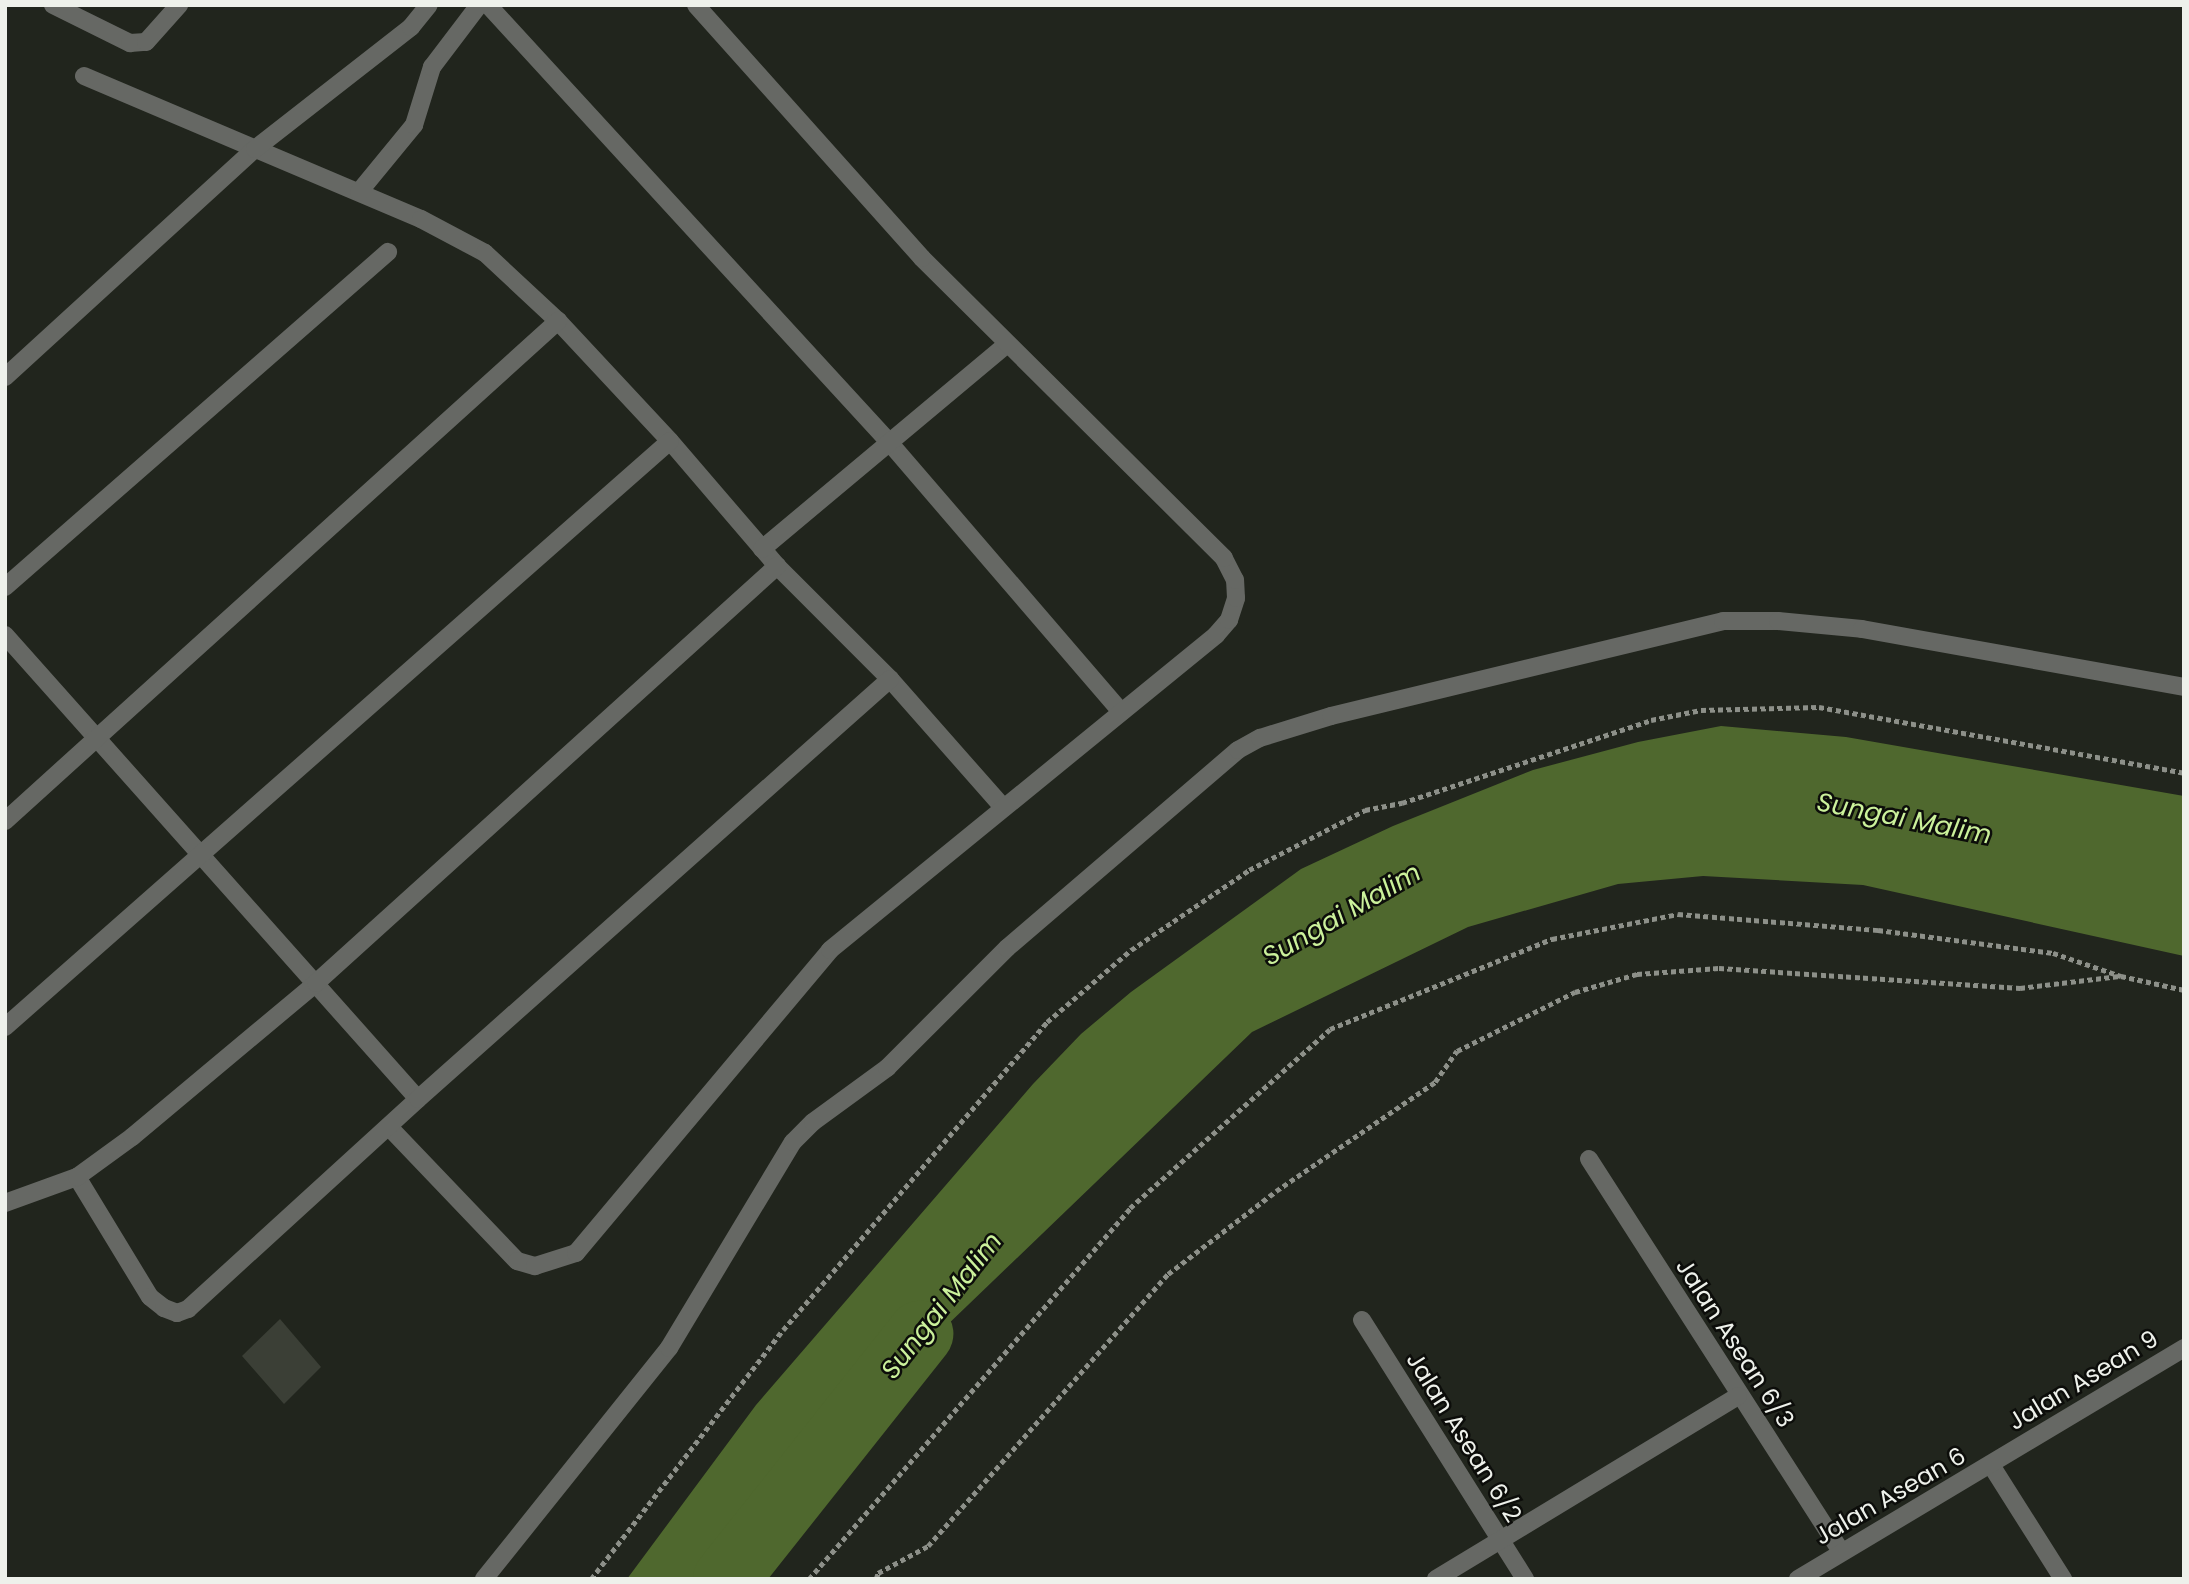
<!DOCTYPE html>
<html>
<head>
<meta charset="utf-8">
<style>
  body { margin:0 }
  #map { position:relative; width:2189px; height:1584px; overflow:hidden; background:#21251d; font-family:Poppins,sans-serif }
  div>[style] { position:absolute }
  .water>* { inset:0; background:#4f682e }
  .river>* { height:66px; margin:-33px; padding:0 33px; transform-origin:33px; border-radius:33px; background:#4f682e }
  .building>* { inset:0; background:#3b3f36 }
  .path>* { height:4.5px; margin-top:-2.25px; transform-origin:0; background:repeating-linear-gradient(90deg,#8d9089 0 5px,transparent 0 8.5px) }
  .minor>* { height:18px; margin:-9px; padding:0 9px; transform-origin:9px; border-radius:9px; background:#666864 }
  span { translate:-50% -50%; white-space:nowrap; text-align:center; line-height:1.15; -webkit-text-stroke:5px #0c0d0a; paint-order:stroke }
  .street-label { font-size:24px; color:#eef1eb }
  .water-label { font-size:26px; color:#cbf19b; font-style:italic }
  .frame { position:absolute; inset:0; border:7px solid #eef1eb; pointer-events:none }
</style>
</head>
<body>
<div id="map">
  <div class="water">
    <div style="clip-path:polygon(1721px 726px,1846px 737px,2184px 796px,2184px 956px,1863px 885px,1703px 876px,1618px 884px,1468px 927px,1252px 1032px,838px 1430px,731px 1579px,627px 1579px,756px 1405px,1033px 1084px,1081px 1034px,1131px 992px,1301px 869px,1393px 826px,1533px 770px,1638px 742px)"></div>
  </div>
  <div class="river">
    <div style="left:726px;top:1579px;width:313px;rotate:-51.6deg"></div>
  </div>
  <div class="building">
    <div style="clip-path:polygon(280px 1319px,321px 1367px,284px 1404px,242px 1356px)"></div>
  </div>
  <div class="path">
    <div style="left:591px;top:1579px;width:314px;rotate:-52.4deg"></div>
    <div style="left:783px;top:1330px;width:406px;rotate:-49.4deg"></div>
    <div style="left:1047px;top:1022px;width:111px;rotate:-40.6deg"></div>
    <div style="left:1131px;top:950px;width:143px;rotate:-34.1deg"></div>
    <div style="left:1249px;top:870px;width:131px;rotate:-27.3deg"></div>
    <div style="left:1365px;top:810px;width:38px;rotate:-11deg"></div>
    <div style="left:1402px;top:803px;width:262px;rotate:-18.4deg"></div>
    <div style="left:1651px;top:720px;width:51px;rotate:-11.3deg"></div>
    <div style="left:1701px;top:710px;width:118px;rotate:-1.5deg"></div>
    <div style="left:1819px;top:707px;width:371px;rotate:10.2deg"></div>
    <div style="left:809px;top:1579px;width:491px;rotate:-49.1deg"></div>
    <div style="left:1130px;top:1208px;width:268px;rotate:-41.8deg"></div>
    <div style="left:1330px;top:1029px;width:240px;rotate:-22.1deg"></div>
    <div style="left:1552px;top:939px;width:128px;rotate:-11.2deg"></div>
    <div style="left:1678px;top:914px;width:201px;rotate:4.6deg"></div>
    <div style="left:1878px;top:930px;width:177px;rotate:7.5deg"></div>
    <div style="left:2053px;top:953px;width:72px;rotate:18.7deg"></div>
    <div style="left:2121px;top:976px;width:65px;rotate:12.5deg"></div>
    <div style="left:876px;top:1579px;width:6px;rotate:-72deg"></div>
    <div style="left:878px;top:1573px;width:57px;rotate:-28.4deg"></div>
    <div style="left:928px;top:1546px;width:363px;rotate:-48.6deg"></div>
    <div style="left:1168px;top:1274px;width:136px;rotate:-37.5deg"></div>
    <div style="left:1276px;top:1191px;width:193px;rotate:-34.4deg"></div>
    <div style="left:1435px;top:1082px;width:38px;rotate:-55deg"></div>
    <div style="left:1457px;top:1051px;width:132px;rotate:-26.6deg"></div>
    <div style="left:1575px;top:992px;width:65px;rotate:-16.2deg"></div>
    <div style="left:1637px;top:974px;width:82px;rotate:-4.2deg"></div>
    <div style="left:1719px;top:968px;width:302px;rotate:3.8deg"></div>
    <div style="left:2020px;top:988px;width:100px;rotate:-6.9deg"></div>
  </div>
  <div class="minor">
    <div style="left:53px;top:5px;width:86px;rotate:26.3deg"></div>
    <div style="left:130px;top:43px;width:16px;rotate:-4deg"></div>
    <div style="left:146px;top:42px;width:50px;rotate:-48.3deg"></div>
    <div style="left:488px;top:5px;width:593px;rotate:47.46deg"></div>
    <div style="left:889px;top:442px;width:356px;rotate:49.3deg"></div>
    <div style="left:84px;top:76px;width:366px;rotate:23deg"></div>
    <div style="left:421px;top:219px;width:72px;rotate:28deg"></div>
    <div style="left:485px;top:253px;width:100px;rotate:43deg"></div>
    <div style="left:558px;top:321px;width:164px;rotate:47deg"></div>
    <div style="left:670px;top:441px;width:165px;rotate:49.4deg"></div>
    <div style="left:777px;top:566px;width:160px;rotate:45deg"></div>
    <div style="left:890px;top:679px;width:171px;rotate:48.6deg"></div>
    <div style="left:359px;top:192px;width:87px;rotate:-50.6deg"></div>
    <div style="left:414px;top:125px;width:61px;rotate:-72.8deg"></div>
    <div style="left:432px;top:67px;width:78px;rotate:-52.8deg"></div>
    <div style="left:5px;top:377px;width:338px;rotate:-42.4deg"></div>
    <div style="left:255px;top:149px;width:198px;rotate:-38deg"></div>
    <div style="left:411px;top:27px;width:28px;rotate:-51deg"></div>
    <div style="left:762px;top:549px;width:319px;rotate:-39.9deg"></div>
    <div style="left:5px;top:587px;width:509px;rotate:-41.18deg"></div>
    <div style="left:5px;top:635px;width:621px;rotate:48.33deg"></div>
    <div style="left:5px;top:821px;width:746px;rotate:-42.12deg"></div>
    <div style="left:5px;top:1027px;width:886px;rotate:-41.39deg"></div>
    <div style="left:389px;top:1127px;width:185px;rotate:46.3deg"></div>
    <div style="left:517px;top:1261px;width:19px;rotate:16deg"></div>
    <div style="left:535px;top:1266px;width:43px;rotate:-17.6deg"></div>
    <div style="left:576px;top:1253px;width:395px;rotate:-50deg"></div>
    <div style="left:830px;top:950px;width:498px;rotate:-39.2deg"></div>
    <div style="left:1216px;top:635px;width:20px;rotate:-49deg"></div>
    <div style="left:1229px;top:620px;width:23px;rotate:-72deg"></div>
    <div style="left:1236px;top:598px;width:18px;rotate:-93deg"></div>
    <div style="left:1235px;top:580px;width:25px;rotate:-117deg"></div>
    <div style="left:1224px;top:558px;width:426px;rotate:-135.2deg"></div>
    <div style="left:922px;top:258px;width:339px;rotate:-131.8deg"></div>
    <div style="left:1589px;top:1159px;width:467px;rotate:57.3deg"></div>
    <div style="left:77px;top:1177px;width:140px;rotate:58.7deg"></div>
    <div style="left:150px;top:1297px;width:18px;rotate:38deg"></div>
    <div style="left:164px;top:1308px;width:14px;rotate:21deg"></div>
    <div style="left:177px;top:1313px;width:12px;rotate:-20deg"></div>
    <div style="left:188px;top:1309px;width:311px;rotate:-42.4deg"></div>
    <div style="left:418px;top:1099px;width:632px;rotate:-41.66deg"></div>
    <div style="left:5px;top:1203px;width:77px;rotate:-19.9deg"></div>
    <div style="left:77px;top:1177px;width:68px;rotate:-36deg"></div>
    <div style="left:132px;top:1137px;width:240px;rotate:-39.9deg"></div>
    <div style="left:316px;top:983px;width:622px;rotate:-42.13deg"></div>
    <div style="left:1362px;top:1320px;width:306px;rotate:57.8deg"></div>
    <div style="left:1991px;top:1465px;width:135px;rotate:57.7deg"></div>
    <div style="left:484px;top:1579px;width:296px;rotate:-51.3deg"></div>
    <div style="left:669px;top:1348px;width:240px;rotate:-59deg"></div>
    <div style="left:793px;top:1142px;width:28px;rotate:-45deg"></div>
    <div style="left:813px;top:1122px;width:92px;rotate:-36.1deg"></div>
    <div style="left:887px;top:1068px;width:170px;rotate:-45deg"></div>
    <div style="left:1007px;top:948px;width:304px;rotate:-40.6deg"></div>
    <div style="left:1238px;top:750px;width:25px;rotate:-29deg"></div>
    <div style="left:1260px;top:738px;width:74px;rotate:-17.2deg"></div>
    <div style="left:1331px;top:716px;width:403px;rotate:-13.6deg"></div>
    <div style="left:1723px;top:621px;width:55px"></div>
    <div style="left:1778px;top:621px;width:84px;rotate:5.4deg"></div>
    <div style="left:1862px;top:629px;width:327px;rotate:10.2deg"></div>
    <div style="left:1436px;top:1579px;width:353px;rotate:-31.2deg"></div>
    <div style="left:1798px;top:1579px;width:450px;rotate:-30.9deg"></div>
  </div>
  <div class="street-label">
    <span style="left:1735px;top:1343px;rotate:57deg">Jalan Asean 6/3</span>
    <span style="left:2083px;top:1380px;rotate:-31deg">Jalan Asean 9</span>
    <span style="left:1464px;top:1437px;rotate:58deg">Jalan Asean 6/2</span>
    <span style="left:1890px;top:1496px;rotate:-30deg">Jalan Asean 6</span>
  </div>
  <div class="water-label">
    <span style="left:1904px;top:819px;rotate:11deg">Sungai Malim</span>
    <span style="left:1342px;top:915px;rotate:-30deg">Sungai Malim</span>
    <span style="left:942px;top:1306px;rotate:-52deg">Sungai Malim</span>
  </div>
  <div class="frame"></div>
</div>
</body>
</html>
